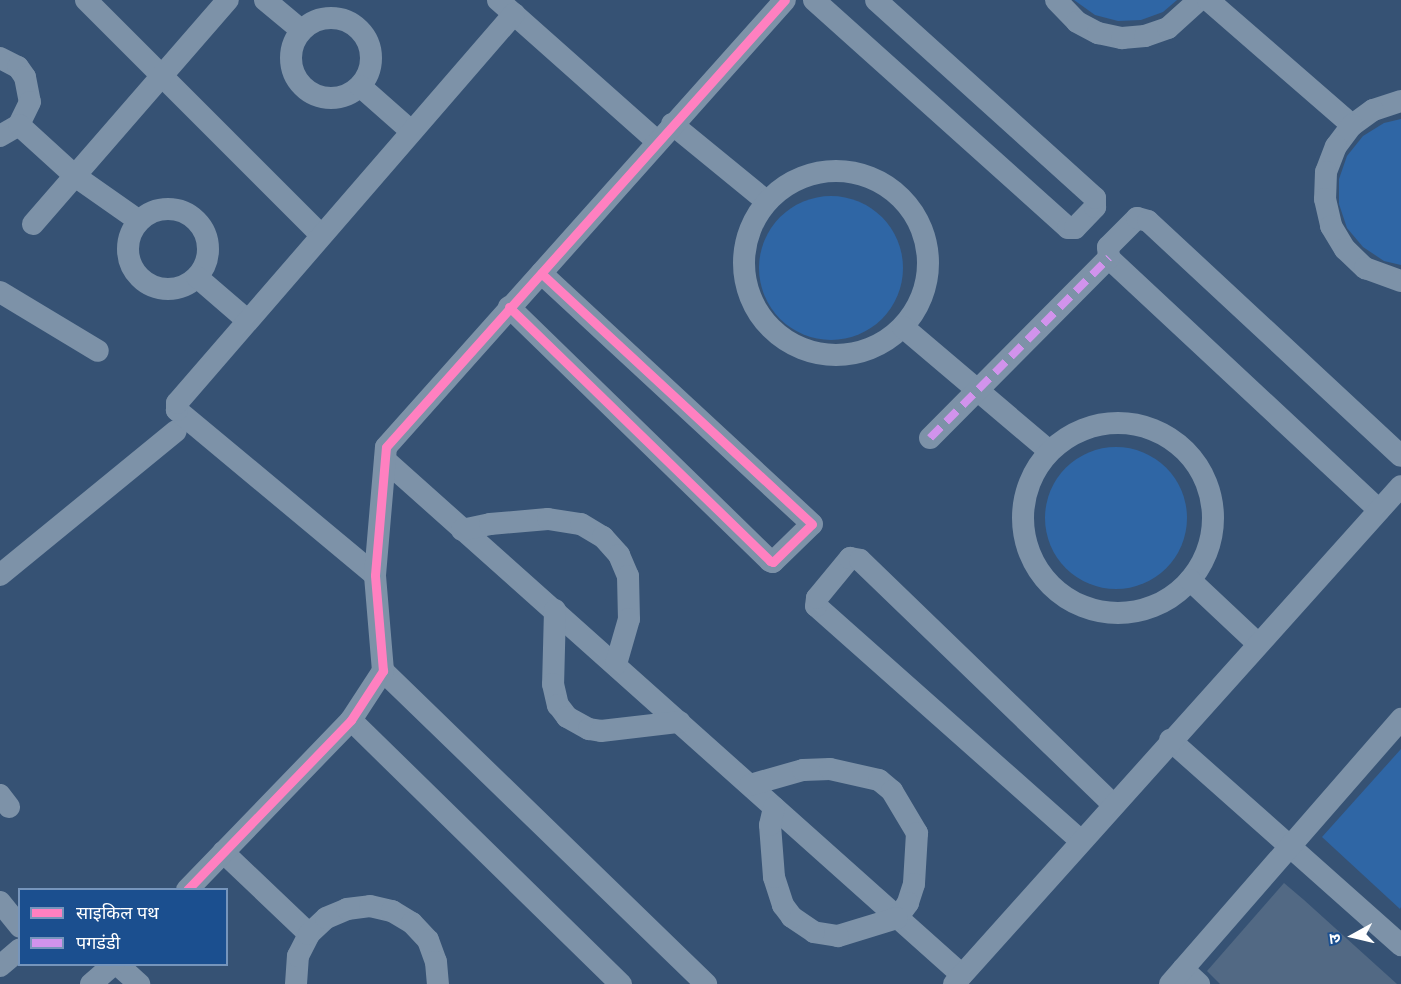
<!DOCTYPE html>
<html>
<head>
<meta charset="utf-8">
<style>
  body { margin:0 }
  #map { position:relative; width:1401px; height:984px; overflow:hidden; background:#365274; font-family:"Space Grotesk","Noto Sans Devanagari",sans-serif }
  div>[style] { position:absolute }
  .green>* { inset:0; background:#2f66a5 }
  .round { border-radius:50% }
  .building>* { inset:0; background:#526984 }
  .minor>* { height:22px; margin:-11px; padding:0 11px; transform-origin:11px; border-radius:11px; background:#7d92a8 }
  .minor>.ring { margin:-11px; padding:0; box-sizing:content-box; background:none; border:22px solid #7d92a8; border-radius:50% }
  .quiet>* { height:8px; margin-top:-4px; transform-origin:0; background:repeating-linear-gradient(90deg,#d193ec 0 15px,transparent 0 23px) }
  .cycleway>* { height:9px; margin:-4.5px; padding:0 4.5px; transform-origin:4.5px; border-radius:4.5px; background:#ff80c0 }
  span { translate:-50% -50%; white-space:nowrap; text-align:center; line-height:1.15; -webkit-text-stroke:6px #1b4f8f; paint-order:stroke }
  .legend { position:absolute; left:18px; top:888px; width:210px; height:78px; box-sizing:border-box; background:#1b4f8f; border:2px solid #7695bc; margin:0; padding:8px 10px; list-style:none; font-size:18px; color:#fff }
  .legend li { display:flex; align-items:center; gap:12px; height:30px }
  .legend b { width:30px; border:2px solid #7695bc }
  .north { position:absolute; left:1323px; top:906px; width:60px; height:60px; -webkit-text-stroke:4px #1b4f8f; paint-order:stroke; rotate:262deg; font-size:16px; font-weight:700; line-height:24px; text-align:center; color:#fff }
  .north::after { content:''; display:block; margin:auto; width:21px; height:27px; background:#fff; clip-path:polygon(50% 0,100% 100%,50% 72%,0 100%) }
</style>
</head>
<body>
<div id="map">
  <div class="green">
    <div style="clip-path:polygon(1074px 0,1177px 0,1163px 12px,1141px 20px,1118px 21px,1095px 15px)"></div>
    <div style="clip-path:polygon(1401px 119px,1401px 265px,1384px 261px,1363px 247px,1347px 228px,1339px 204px,1339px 179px,1347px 156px,1363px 136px,1384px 123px)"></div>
    <div class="round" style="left:759px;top:196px;width:144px;height:144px"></div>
    <div class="round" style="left:1045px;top:447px;width:142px;height:142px"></div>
    <div style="clip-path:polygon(1401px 749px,1401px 907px,1400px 909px,1322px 837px)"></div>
  </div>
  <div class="building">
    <div style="clip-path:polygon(1284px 883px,1304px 900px,1397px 984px,1220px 984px,1207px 971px)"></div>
  </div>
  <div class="minor">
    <div style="left:86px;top:0;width:332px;rotate:45deg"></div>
    <div style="left:265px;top:0;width:47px;rotate:39.8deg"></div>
    <div style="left:498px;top:0;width:213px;rotate:41.6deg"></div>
    <div style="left:814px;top:0;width:341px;rotate:41.9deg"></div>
    <div style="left:1068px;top:228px;width:7px"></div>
    <div style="left:1075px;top:228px;width:29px;rotate:-46deg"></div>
    <div style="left:1095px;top:207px;width:9px;rotate:-90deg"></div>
    <div style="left:1095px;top:198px;width:295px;rotate:-137.9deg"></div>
    <div style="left:1056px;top:0;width:30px;rotate:46deg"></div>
    <div style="left:1077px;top:22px;width:24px;rotate:28deg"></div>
    <div style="left:1098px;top:33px;width:25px;rotate:12deg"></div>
    <div style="left:1122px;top:38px;width:23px;rotate:-5deg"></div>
    <div style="left:1145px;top:36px;width:24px;rotate:-19deg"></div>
    <div style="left:1168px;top:28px;width:42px;rotate:-42.1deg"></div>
    <div style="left:1208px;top:0;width:191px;rotate:41deg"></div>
    <div class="ring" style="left:291px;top:18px;width:58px;height:58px"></div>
    <div style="left:0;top:58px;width:20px;rotate:27deg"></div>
    <div style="left:18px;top:67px;width:12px;rotate:55deg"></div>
    <div style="left:25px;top:77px;width:25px;rotate:79deg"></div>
    <div style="left:30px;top:102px;width:25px;rotate:116deg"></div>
    <div style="left:19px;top:125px;width:22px;rotate:150deg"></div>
    <div style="left:360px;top:86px;width:68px;rotate:41.4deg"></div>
    <div style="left:1401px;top:101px;width:29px;rotate:162deg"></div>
    <div style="left:1373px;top:110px;width:26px;rotate:144deg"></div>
    <div style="left:1352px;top:125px;width:26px;rotate:127deg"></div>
    <div style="left:1336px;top:146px;width:28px;rotate:111deg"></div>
    <div style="left:1326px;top:172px;width:27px;rotate:92deg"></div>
    <div style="left:1325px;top:199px;width:28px;rotate:77deg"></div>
    <div style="left:1331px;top:226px;width:27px;rotate:59deg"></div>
    <div style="left:1345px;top:249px;width:28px;rotate:44deg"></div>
    <div style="left:1365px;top:268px;width:38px;rotate:20deg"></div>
    <div style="left:672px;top:124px;width:122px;rotate:39.3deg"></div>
    <div style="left:19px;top:125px;width:76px;rotate:42.3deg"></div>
    <div style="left:75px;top:176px;width:78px;rotate:35.1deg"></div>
    <div class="ring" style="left:744px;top:171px;width:162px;height:162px"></div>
    <div class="ring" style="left:128px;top:209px;width:58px;height:58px"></div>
    <div style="left:33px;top:224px;width:297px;rotate:-49deg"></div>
    <div style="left:197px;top:277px;width:66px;rotate:40.7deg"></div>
    <div style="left:0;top:292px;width:114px;rotate:31deg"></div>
    <div style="left:509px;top:307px;width:364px;rotate:44.2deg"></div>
    <div style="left:770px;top:561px;width:3px;rotate:18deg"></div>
    <div style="left:773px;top:562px;width:54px;rotate:-44.3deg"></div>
    <div style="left:812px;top:524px;width:369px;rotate:-137.2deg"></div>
    <div style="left:903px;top:327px;width:192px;rotate:40.3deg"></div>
    <div class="ring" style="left:1023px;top:423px;width:168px;height:168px"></div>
    <div style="left:930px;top:438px;width:254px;rotate:-45.2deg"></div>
    <div style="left:385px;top:460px;width:773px;rotate:41.75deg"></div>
    <div style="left:1379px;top:510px;width:369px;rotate:-137deg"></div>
    <div style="left:1109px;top:258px;width:11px;rotate:-95deg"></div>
    <div style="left:1108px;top:247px;width:41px;rotate:-45deg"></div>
    <div style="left:1137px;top:218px;width:11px;rotate:15deg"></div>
    <div style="left:1148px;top:221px;width:345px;rotate:42.9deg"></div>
    <div style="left:462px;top:530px;width:29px;rotate:-12deg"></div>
    <div style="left:490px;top:524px;width:58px;rotate:-4.9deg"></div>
    <div style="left:548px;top:519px;width:33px;rotate:9deg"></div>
    <div style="left:581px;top:524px;width:26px;rotate:31deg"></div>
    <div style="left:603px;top:537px;width:24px;rotate:48deg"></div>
    <div style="left:619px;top:555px;width:23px;rotate:67deg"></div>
    <div style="left:628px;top:576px;width:43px;rotate:88.7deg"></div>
    <div style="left:629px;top:619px;width:47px;rotate:106.1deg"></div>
    <div style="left:0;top:575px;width:227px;rotate:-39.3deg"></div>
    <div style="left:375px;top:575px;width:258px;rotate:-140.2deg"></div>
    <div style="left:177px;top:410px;width:7px;rotate:-90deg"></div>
    <div style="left:177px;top:403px;width:515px;rotate:-49.1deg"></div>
    <div style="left:1190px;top:580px;width:92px;rotate:43.2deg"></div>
    <div style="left:555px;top:610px;width:74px;rotate:91.5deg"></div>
    <div style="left:553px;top:684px;width:22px;rotate:77deg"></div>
    <div style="left:558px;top:705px;width:15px;rotate:53deg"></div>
    <div style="left:567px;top:717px;width:25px;rotate:29deg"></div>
    <div style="left:589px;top:729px;width:12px;rotate:9deg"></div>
    <div style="left:601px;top:731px;width:79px;rotate:-6.6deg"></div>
    <div style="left:383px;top:671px;width:450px;rotate:44.1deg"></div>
    <div style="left:351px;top:720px;width:378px;rotate:44.4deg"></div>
    <div style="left:1170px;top:740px;width:309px;rotate:41.6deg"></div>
    <div style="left:750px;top:785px;width:55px;rotate:-15.8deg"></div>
    <div style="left:803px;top:770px;width:27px;rotate:-2deg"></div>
    <div style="left:830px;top:769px;width:50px;rotate:12.7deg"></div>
    <div style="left:879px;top:780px;width:17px;rotate:40deg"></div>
    <div style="left:892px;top:791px;width:49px;rotate:59.2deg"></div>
    <div style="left:917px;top:833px;width:51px;rotate:93.4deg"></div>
    <div style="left:914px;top:884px;width:20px;rotate:108deg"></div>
    <div style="left:908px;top:903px;width:19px;rotate:126deg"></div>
    <div style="left:897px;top:918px;width:62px;rotate:163deg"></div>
    <div style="left:838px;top:936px;width:24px;rotate:-171deg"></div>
    <div style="left:814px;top:932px;width:27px;rotate:-146deg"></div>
    <div style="left:792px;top:917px;width:15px;rotate:-127deg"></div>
    <div style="left:783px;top:905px;width:29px;rotate:-108deg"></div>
    <div style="left:774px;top:877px;width:52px;rotate:-94.4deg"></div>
    <div style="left:770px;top:825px;width:18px;rotate:-77deg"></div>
    <div style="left:0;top:795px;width:15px;rotate:53deg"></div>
    <div style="left:1081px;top:841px;width:354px;rotate:-138.4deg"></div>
    <div style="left:816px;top:606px;width:8px;rotate:-83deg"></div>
    <div style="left:817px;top:598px;width:52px;rotate:-50.5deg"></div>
    <div style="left:850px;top:558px;width:10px;rotate:11deg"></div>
    <div style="left:860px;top:560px;width:351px;rotate:44deg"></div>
    <div style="left:223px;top:852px;width:119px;rotate:43.6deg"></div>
    <div style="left:187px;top:890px;width:236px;rotate:-46deg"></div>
    <div style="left:351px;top:720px;width:59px;rotate:-56.9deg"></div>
    <div style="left:383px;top:671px;width:96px;rotate:-94.8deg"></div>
    <div style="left:375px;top:575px;width:128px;rotate:-85.1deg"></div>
    <div style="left:386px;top:447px;width:599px;rotate:-48.25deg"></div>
    <div style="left:0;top:902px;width:32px;rotate:51deg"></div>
    <div style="left:117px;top:964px;width:30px;rotate:42deg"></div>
    <div style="left:0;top:966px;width:26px;rotate:-40deg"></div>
    <div style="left:1183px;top:969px;width:22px;rotate:43deg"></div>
    <div style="left:91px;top:984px;width:30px;rotate:-41deg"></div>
    <div style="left:296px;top:984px;width:28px;rotate:-86deg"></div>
    <div style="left:298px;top:956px;width:25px;rotate:-63deg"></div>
    <div style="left:309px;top:934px;width:23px;rotate:-43deg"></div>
    <div style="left:326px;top:918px;width:23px;rotate:-23deg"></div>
    <div style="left:347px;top:909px;width:23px;rotate:-7deg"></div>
    <div style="left:370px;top:906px;width:23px;rotate:13deg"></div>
    <div style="left:392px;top:911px;width:23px;rotate:31deg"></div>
    <div style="left:412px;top:923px;width:23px;rotate:47deg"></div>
    <div style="left:428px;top:940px;width:23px;rotate:70deg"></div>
    <div style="left:436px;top:962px;width:22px;rotate:85deg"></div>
    <div style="left:954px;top:984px;width:669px;rotate:-48.09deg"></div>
    <div style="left:1170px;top:984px;width:352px;rotate:-48.9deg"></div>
  </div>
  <div class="quiet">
    <div style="left:930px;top:438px;width:254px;rotate:-45.2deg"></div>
  </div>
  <div class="cycleway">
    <div style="left:509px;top:307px;width:364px;rotate:44.2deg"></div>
    <div style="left:770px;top:561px;width:3px;rotate:18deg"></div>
    <div style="left:773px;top:562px;width:54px;rotate:-44.3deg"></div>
    <div style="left:812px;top:524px;width:369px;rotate:-137.2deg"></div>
    <div style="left:187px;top:890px;width:236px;rotate:-46deg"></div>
    <div style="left:351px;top:720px;width:59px;rotate:-56.9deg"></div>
    <div style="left:383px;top:671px;width:96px;rotate:-94.8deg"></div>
    <div style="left:375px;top:575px;width:128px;rotate:-85.1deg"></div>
    <div style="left:386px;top:447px;width:599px;rotate:-48.25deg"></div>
  </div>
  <ul class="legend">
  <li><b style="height:8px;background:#ff80c0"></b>साइकिल पथ</li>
  <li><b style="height:8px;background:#d193ec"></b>पगडंडी</li>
  </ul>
  <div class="north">उ</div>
</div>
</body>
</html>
